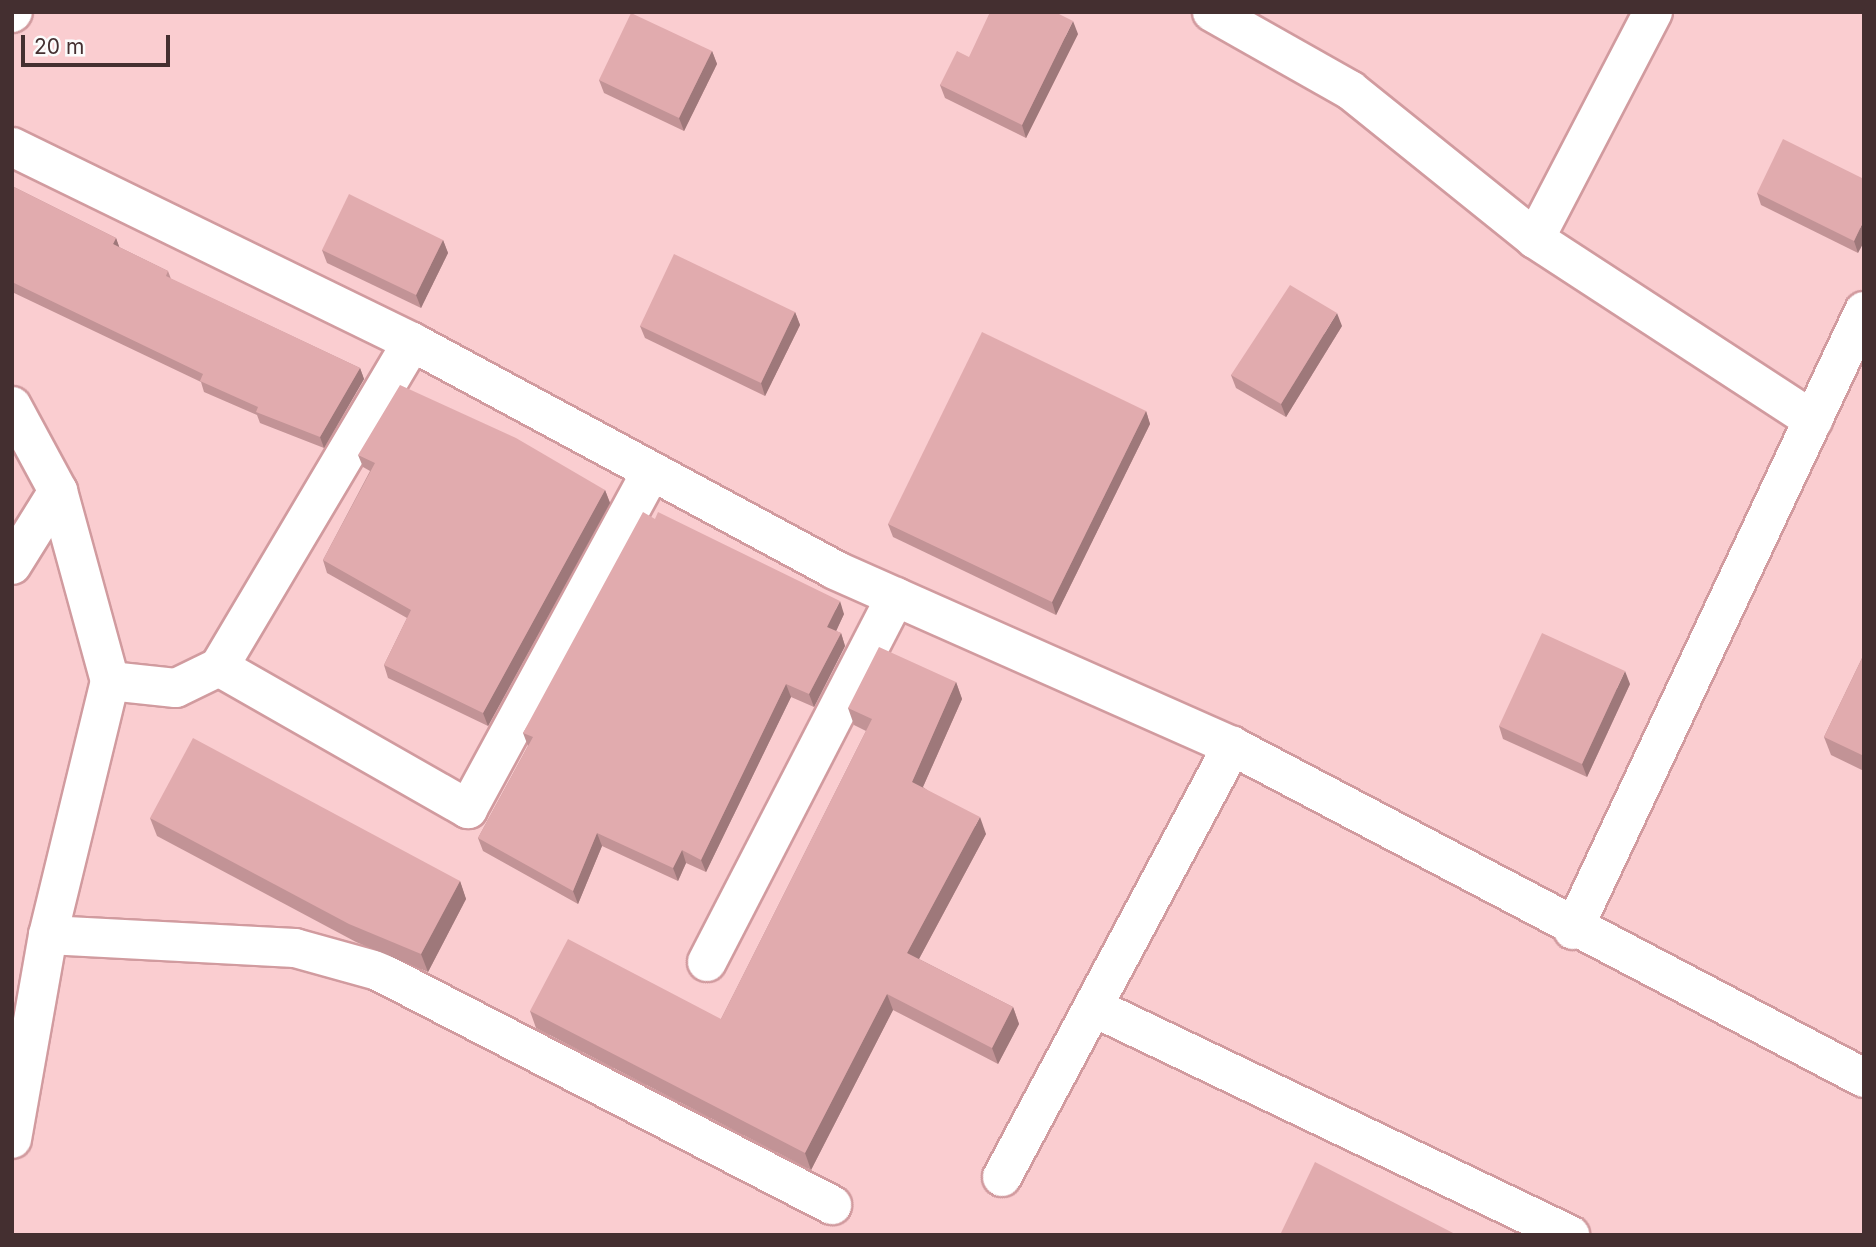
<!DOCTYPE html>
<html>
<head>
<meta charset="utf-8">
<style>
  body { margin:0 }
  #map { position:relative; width:1876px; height:1247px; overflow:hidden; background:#facdd0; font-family:Inter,sans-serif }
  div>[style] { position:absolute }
  .roads { filter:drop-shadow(2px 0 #d19b9f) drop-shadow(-2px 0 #d19b9f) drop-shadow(0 2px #d19b9f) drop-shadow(0 -2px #d19b9f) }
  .minor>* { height:38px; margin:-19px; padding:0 19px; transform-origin:19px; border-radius:19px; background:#fff }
  .wall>* { inset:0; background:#c29396 }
  .shaded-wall>* { inset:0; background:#9e787a }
  .building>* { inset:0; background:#e1abae }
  span { translate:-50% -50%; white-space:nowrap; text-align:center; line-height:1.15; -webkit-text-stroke:6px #fbfbfb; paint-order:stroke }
  .frame { position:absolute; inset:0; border:14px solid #442f30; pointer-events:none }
  .scale { position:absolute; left:21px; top:35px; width:149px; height:32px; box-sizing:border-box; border:4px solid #442f30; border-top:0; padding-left:9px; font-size:21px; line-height:24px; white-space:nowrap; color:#442f30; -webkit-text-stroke:5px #fbfbfb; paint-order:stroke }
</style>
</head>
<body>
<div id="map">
  <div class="roads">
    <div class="minor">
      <div style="left:1212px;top:12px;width:159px;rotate:29.5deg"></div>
      <div style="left:1350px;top:90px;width:238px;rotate:38.8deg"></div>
      <div style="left:1653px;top:12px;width:256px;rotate:117.5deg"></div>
      <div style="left:1535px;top:239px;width:332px;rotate:33.1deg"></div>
      <div style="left:12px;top:13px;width:1px;rotate:-45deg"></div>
      <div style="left:12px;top:147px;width:445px;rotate:26deg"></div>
      <div style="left:412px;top:342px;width:481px;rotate:28.3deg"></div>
      <div style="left:835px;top:570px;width:434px;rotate:23.9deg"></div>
      <div style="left:1232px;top:746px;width:714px;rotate:27.71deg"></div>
      <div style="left:412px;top:342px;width:378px;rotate:120.7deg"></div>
      <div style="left:219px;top:667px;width:287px;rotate:29.7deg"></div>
      <div style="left:468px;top:809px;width:383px;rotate:-61.5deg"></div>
      <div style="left:12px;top:406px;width:97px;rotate:61.6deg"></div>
      <div style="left:58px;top:491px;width:197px;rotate:74.7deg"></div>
      <div style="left:110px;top:681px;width:261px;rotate:103.7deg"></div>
      <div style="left:48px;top:935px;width:207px;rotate:100deg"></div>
      <div style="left:12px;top:565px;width:87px;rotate:-58.1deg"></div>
      <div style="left:110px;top:681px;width:66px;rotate:6.1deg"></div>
      <div style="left:176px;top:688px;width:48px;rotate:-26deg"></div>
      <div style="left:1573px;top:930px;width:684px;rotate:-64.82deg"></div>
      <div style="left:48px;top:935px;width:247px;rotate:3deg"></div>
      <div style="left:295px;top:948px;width:86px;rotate:15.5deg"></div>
      <div style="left:378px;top:971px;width:511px;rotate:27.27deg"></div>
      <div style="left:707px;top:962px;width:411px;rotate:-62.7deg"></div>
      <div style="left:1093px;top:1007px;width:529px;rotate:25.55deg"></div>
      <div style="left:1002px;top:1177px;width:489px;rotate:-61.9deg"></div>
    </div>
  </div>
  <div class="wall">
    <div style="clip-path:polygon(1078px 34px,1026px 138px,945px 98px,940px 85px,969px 57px)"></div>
    <div style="clip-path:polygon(712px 51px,717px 64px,684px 131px,604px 93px,599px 80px)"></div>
    <div style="clip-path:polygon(1864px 179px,1858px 253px,1761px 205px,1757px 193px)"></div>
    <div style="clip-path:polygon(12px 186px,116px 238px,119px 247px,168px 271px,171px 279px,360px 368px,364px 379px,324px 448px,260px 423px,257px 415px,204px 392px,201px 382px,12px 292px)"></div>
    <div style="clip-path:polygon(443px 240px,448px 253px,421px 308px,327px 263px,322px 250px)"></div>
    <div style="clip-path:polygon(795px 312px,800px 325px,765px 396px,645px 338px,640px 326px)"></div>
    <div style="clip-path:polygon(1342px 326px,1286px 417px,1236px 388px,1231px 375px)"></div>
    <div style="clip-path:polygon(1146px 411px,1150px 424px,1056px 615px,893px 537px,888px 524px)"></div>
    <div style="clip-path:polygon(358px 455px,605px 490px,610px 503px,488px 726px,388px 678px,384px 665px,407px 618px,327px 573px,323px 560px,370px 471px,363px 467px)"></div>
    <div style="clip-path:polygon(655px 519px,844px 614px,836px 631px,841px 633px,845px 646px,814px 707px,791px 697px,706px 872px,686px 863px,678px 881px,602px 846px,578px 904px,483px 851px,478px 838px,528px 746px,523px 733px)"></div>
    <div style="clip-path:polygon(1864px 654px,1864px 771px,1831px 755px,1824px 737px)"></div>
    <div style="clip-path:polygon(956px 682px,962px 699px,923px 787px,986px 834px,919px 959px,1013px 1007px,1019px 1024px,998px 1064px,893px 1010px,811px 1170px,536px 1028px,530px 1011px,721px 1019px,866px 731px,854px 725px,848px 708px)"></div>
    <div style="clip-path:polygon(1630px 684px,1587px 777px,1503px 739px,1499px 726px)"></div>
    <div style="clip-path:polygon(150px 818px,460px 881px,466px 899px,428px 972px,356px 942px,157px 836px)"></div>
  </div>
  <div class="shaded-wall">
    <div style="clip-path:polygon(1073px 21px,1078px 34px,1026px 138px,1022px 125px)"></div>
    <div style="clip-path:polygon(712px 51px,717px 64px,684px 131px,679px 118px)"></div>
    <div style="clip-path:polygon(1864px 220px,1864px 242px,1858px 253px,1854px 241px)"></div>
    <div style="clip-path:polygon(116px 238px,120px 249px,113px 244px)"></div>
    <div style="clip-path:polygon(443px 240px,448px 253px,421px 308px,416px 295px)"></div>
    <div style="clip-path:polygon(795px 312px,800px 325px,765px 396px,761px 383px)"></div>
    <div style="clip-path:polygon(1337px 313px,1342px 326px,1286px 417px,1281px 404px)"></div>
    <div style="clip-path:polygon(360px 368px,364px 379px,324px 448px,320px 437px)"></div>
    <div style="clip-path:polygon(1146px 411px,1150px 424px,1056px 615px,1052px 602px)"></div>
    <div style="clip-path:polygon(605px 490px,610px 503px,488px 726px,483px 713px)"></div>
    <div style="clip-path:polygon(840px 601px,844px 614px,832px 640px,827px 627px)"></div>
    <div style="clip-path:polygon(841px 633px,845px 646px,814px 707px,809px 694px)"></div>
    <div style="clip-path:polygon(1625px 671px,1630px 684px,1587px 777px,1582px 764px)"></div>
    <div style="clip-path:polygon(956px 682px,962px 699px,918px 798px,912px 782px)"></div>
    <div style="clip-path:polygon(786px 684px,791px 697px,706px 872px,701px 860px)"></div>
    <div style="clip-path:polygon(980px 817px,986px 834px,913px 970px,907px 953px)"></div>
    <div style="clip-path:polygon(597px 833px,602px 846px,578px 904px,573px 891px)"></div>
    <div style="clip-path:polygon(682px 850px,686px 863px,678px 881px,673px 868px)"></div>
    <div style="clip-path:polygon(460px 881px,466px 899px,428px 972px,421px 954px)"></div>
    <div style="clip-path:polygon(887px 994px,893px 1010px,811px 1170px,805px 1153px)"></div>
    <div style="clip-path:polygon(1013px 1007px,1019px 1024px,998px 1064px,992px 1048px)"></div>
  </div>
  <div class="building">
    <div style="clip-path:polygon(990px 12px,1055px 12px,1073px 21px,1022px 125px,940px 85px,957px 51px,969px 57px)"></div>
    <div style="clip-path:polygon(631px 13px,712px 51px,679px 118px,599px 80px)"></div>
    <div style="clip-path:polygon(1783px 139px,1864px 179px,1864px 220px,1854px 241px,1757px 193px)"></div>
    <div style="clip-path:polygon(12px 186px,116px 238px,113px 244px,168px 271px,166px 276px,360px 368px,320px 437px,256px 412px,258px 407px,200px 381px,203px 374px,12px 282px)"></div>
    <div style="clip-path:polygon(349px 194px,443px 240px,416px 295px,322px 250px)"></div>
    <div style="clip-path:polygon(674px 254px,795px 312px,761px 383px,640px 326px)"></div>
    <div style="clip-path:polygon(1290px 285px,1337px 313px,1281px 404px,1231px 375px)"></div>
    <div style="clip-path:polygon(982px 332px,1146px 411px,1052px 602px,888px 524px)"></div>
    <div style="clip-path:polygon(400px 385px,516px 438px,605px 490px,483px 713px,384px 665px,411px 610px,323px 560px,375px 463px,358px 455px)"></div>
    <div style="clip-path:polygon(643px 512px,655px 519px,658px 512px,840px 601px,827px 627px,841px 633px,809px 694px,786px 684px,701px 860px,682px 850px,673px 868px,597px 833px,573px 891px,478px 838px,533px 737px,523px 733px)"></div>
    <div style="clip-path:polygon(1542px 633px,1625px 671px,1582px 764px,1499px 726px)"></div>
    <div style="clip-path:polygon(879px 647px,956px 682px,912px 782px,980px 817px,907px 953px,1013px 1007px,992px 1048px,887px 994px,805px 1153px,530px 1011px,568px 939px,721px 1019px,872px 719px,848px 708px)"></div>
    <div style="clip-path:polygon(1864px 654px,1864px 756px,1824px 737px)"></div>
    <div style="clip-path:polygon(193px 738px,460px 881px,421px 954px,349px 924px,150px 818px)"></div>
    <div style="clip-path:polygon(1315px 1162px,1457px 1235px,1280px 1235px)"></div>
  </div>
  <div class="frame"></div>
  <div class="scale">20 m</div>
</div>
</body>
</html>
